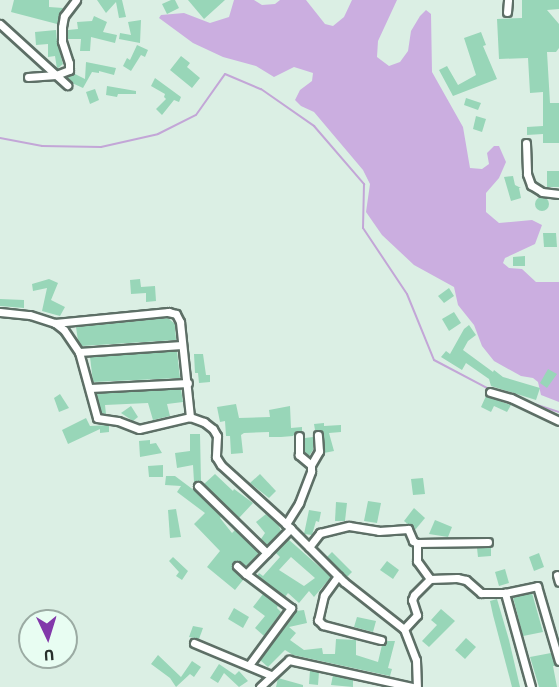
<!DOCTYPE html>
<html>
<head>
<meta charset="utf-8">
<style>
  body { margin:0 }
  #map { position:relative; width:559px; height:687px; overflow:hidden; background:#dbefe4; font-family:"Source Sans 3",sans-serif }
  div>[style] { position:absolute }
  .forest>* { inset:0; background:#cbaee0 }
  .stream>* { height:2px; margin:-1px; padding:0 1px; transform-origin:1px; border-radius:1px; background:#c3a6d7 }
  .building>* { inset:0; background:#98d6b8 }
  .round { border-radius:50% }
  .roads { filter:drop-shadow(2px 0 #5d6f66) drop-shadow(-2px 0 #5d6f66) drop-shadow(0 2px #5d6f66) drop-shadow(0 -2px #5d6f66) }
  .minor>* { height:7px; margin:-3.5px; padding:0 3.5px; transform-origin:3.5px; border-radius:3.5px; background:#fff }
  span { translate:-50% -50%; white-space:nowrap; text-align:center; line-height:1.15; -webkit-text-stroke:4.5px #e8fdf2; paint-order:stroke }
  .north { position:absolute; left:18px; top:609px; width:60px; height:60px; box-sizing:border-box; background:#e8fdf2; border:2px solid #9baba3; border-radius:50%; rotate:176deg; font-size:16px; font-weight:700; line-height:24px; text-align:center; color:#28302c }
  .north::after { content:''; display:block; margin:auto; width:21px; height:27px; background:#8238aa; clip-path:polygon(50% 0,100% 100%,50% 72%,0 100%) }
</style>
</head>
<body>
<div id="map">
  <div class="forest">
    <div style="clip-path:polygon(234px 0,254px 0,262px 5px,275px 4px,280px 0,306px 0,325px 24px,333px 26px,344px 17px,352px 0,397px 0,378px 41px,377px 57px,389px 66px,400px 62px,408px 51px,411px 31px,420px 16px,426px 10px,431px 14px,432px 72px,463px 127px,470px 168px,482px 169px,489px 164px,487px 153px,494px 146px,499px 146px,506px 162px,499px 178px,486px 193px,486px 212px,499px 223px,532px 220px,542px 225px,535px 244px,505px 258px,503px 263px,509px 268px,522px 269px,536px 282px,559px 282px,559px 402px,541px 395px,538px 382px,533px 378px,521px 376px,494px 361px,482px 346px,474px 325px,458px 305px,454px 287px,414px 265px,382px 235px,366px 212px,370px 184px,363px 170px,314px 112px,301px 106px,295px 100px,300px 90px,312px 81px,313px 73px,294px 67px,274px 77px,256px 66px,223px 57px,193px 43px,159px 18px,161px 15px,184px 13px,210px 23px,229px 17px)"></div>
  </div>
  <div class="stream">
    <div style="left:0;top:138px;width:43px;rotate:10.8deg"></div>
    <div style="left:42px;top:146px;width:59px;rotate:1deg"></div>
    <div style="left:101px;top:147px;width:58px;rotate:-12.8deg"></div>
    <div style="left:158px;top:134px;width:42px;rotate:-26.6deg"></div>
    <div style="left:196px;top:115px;width:50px;rotate:-54.7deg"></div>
    <div style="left:225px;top:74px;width:39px;rotate:23deg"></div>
    <div style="left:261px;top:89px;width:65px;rotate:34.9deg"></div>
    <div style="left:314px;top:126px;width:77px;rotate:49.2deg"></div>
    <div style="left:364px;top:184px;width:44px;rotate:91.3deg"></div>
    <div style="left:363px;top:228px;width:79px;rotate:56.3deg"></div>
    <div style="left:407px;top:294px;width:71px;rotate:67.8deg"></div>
    <div style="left:434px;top:360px;width:64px;rotate:27.8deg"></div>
    <div style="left:525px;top:401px;width:36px;rotate:18deg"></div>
  </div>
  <div class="building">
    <div style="clip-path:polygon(14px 0,49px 0,49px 7px,63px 8px,57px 24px,11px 12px)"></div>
    <div style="clip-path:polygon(97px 0,122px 0,126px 17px,119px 18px,116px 2px,106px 13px)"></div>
    <div style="clip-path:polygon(171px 0,175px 0,179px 8px,167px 14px,162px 4px)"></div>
    <div style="clip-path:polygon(188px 0,225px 0,204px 19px)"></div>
    <div style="clip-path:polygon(522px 0,559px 0,559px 9px,547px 10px,559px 24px,559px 48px,556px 52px,547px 52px,550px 103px,559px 103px,559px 143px,543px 143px,543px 134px,527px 135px,527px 127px,543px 126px,543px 92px,530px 93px,528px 58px,499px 59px,497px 19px,522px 18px)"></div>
    <div style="clip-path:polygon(94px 16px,107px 22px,103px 32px,117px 35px,115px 43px,91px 37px,90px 51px,80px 51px,81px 39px,68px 39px,68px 30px,78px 29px,77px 22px,92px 21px)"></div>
    <div style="clip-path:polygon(141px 20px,140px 43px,119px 39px,120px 33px,131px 35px,128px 22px)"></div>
    <div style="clip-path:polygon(56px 30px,57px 42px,63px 64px,57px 69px,55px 56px,48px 57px,48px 44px,36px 45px,35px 32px)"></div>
    <div style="clip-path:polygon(481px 32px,486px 45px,483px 46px,497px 79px,453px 96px,439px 70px,447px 66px,458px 85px,476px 75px,464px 38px)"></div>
    <div style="clip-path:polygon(137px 45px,148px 50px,145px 57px,141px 55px,131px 71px,123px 66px,127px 58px,130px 60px)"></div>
    <div style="clip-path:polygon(181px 56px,190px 63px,187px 67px,200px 78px,192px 88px,170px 70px)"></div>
    <div style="clip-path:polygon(86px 62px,116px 68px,114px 75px,99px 71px,99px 73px,92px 72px,83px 88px,72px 83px,67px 77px,73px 73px,85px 79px)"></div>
    <div style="clip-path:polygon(155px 78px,181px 97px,179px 102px,174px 100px,162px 115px,156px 109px,166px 99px,164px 97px,165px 94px,151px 86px)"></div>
    <div style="clip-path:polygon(107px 86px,136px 91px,136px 94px,118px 94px,117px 97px,106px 95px)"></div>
    <div style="clip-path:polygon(95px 89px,99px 100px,90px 104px,86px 92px)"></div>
    <div style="clip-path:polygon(466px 98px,481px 103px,478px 110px,464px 105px)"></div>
    <div style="clip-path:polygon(476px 116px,486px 119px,482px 132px,473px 129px)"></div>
    <div style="clip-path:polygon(547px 171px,559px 171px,559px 187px,547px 187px)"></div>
    <div style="clip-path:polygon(513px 176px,515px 185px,521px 188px,519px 188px,521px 198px,511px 201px,504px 177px)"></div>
    <div class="round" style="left:535px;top:197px;width:14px;height:14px"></div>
    <div style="clip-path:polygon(543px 233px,556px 233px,557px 247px,544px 247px)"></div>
    <div style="clip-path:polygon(525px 256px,525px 266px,513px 266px,513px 257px)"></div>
    <div style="clip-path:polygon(49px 279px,58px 283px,51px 300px,65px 307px,60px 316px,42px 311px,47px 288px,33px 291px,32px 284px)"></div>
    <div style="clip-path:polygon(140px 279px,141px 287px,155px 286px,156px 301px,146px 302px,146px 293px,131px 294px,130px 280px)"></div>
    <div style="clip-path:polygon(449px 288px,454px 296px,444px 303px,438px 296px)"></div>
    <div style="clip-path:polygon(0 299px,24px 300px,24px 308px,0 306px)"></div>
    <div style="clip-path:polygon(454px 312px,461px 323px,449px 331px,442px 319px)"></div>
    <div style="clip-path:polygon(168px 318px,175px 324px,176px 340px,82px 346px,78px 341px,76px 327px)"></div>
    <div style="clip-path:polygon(469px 325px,476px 335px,468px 341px,463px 350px,493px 372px,494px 370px,503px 377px,540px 388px,536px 400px,491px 386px,489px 379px,466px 363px,462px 370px,441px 357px,446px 351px,450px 354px,464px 329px)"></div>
    <div style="clip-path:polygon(177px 351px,180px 378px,93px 382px,90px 357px)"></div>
    <div style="clip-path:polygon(194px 354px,203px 354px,206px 375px,210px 375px,210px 382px,199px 383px,198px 373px,195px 373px)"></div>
    <div style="clip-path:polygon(548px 369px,557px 374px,547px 388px,540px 383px)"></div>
    <div style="clip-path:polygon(181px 389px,183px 402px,167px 404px,170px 416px,153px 420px,148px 403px,105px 405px,106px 414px,101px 413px,96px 393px)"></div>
    <div style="clip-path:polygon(60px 394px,69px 408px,59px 412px,54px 398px)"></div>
    <div style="clip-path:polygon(486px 396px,511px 405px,507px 412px,494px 406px,491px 412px,481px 407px)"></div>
    <div style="clip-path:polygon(236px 404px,239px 418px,270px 417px,269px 410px,290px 406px,291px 428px,302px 427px,302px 431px,297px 431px,293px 436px,281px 437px,269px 437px,269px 432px,244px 433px,241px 435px,243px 453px,231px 454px,230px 436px,226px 436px,225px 421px,220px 422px,217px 407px)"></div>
    <div style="clip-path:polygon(131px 406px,138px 417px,133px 421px,121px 413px)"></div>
    <div style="clip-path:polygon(86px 418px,90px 426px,109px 425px,109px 432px,100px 433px,100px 429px,68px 444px,62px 430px)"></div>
    <div style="clip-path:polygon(324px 423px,324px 426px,341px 425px,341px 432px,329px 433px,334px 451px,324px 453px,324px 434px,320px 430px,315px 430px,314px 424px)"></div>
    <div style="clip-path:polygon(190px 434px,200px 434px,201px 481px,194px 482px,193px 465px,177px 468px,175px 453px,190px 451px)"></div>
    <div style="clip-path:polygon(313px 437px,313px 450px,309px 456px,305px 452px,305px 438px)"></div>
    <div style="clip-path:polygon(150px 440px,150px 444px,156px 443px,162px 453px,140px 457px,139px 441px)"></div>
    <div style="clip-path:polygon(163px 465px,163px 477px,149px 477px,148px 466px)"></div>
    <div style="clip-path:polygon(215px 474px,233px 491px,234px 489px,253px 503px,239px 518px,204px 484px)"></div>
    <div style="clip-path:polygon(260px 474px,276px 491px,269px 498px,250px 483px)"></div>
    <div style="clip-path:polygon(166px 476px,175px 476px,195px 491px,221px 517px,220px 518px,232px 533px,235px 530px,259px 553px,246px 566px,239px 561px,232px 563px,232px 568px,243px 580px,235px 590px,207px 567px,220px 551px,194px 524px,205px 513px,177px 492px,181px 486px,165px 485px)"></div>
    <div style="clip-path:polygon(423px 478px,425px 494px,413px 495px,411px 479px)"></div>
    <div style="clip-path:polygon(368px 501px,381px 503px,377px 523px,364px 521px)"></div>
    <div style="clip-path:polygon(336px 502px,347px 503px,345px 521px,335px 521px)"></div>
    <div style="clip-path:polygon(414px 508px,425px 518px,415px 530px,404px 521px)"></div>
    <div style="clip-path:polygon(176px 509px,181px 537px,170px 538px,168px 510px)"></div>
    <div style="clip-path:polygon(309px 510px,321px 512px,319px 522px,316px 521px,312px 535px,304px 534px)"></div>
    <div style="clip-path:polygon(266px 514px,279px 526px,281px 531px,267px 545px,261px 539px,265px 533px,256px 522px)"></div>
    <div style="clip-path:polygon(435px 520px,452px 527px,448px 537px,429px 534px)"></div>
    <div style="clip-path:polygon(evenodd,288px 539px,331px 577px,314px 597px,309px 591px,299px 603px,288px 593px,285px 597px,257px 576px,259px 573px,263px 576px,280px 557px,275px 552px,288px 539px,291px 557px,315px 578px,304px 586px,279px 570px,291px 557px)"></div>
    <div style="clip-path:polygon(491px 547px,491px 556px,478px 557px,477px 548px)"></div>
    <div style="clip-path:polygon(332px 552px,352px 572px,347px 577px,327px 557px)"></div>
    <div style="clip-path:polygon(539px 553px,544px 567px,534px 571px,529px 557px)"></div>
    <div style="clip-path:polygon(173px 557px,188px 571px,182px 580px,176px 576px,179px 572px,169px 561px)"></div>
    <div style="clip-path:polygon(387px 561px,399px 570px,393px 579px,380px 570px)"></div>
    <div style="clip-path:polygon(505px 569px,509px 583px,499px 586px,495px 572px)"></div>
    <div style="clip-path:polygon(532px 593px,543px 632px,523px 636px,513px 597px)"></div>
    <div style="clip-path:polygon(263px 594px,278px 605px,277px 608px,281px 612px,264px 636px,255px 628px,265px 616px,253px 607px)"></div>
    <div style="clip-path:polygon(497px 599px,509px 640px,520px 687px,512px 687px,493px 615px,490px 601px)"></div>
    <div style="clip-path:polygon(234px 608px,249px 617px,243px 628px,228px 619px)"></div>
    <div style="clip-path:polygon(441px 609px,455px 621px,429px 647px,422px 641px,437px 625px,431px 620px)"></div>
    <div style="clip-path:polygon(304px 610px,307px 623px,289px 627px,296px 633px,290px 640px,304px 650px,322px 648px,323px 654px,335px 654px,336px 639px,356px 640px,356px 655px,378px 662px,382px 645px,387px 641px,395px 641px,388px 668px,392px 669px,390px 676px,293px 655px,285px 650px,268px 667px,260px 660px,296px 611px)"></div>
    <div style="clip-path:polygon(357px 617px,376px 621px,373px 632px,354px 627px)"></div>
    <div style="clip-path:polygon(193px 626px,203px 628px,199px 639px,189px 637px)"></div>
    <div style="clip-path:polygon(466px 638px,476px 647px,465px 659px,455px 650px)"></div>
    <div style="clip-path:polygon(551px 653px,556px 666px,553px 666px,557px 687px,539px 687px,530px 657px)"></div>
    <div style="clip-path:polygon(158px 655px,181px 677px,192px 661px,201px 667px,194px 677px,190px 674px,176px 687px,170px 678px,151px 664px)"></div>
    <div style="clip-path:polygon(219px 664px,235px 675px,239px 671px,248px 681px,239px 687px,224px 673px,218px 683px,210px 678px)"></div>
    <div style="clip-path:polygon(310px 670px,319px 672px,318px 685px,309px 684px)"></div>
    <div style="clip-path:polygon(333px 675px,353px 680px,353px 687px,331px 685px)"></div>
    <div style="clip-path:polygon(278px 678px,303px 685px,303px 687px,276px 687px)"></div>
  </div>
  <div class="roads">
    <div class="minor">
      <div style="left:507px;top:12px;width:12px;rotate:-85deg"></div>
      <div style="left:0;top:24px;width:91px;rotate:42.3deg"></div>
      <div style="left:28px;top:77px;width:28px;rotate:-4deg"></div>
      <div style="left:56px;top:75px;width:14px;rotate:-21deg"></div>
      <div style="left:69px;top:70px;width:7px;rotate:-90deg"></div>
      <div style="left:69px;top:63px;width:23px;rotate:-108deg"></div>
      <div style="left:62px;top:41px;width:14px;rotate:-90deg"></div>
      <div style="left:62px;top:27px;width:11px;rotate:-80deg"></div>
      <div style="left:64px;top:16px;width:20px;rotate:-53deg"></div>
      <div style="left:526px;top:143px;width:31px;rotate:88deg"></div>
      <div style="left:527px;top:174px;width:12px;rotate:70deg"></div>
      <div style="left:531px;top:185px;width:13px;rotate:32deg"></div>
      <div style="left:542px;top:192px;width:17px;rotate:7deg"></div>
      <div style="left:0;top:312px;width:30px;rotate:6deg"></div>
      <div style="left:30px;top:315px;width:26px;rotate:18deg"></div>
      <div style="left:55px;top:323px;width:11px;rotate:38deg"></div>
      <div style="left:64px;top:330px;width:27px;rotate:56deg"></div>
      <div style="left:79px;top:352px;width:68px;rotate:74.7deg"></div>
      <div style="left:97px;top:418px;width:21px;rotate:8deg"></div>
      <div style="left:118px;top:421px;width:22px;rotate:21deg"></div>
      <div style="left:139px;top:429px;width:52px;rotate:-13.2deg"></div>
      <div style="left:190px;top:417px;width:15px;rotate:20deg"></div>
      <div style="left:204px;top:422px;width:11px;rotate:38deg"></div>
      <div style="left:213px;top:429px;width:8px;rotate:60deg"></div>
      <div style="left:217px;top:436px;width:21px;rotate:93deg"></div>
      <div style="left:216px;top:457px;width:9px;rotate:58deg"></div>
      <div style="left:221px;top:465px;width:88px;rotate:42.2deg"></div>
      <div style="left:286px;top:524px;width:82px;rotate:45deg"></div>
      <div style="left:344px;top:582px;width:76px;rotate:38.1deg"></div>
      <div style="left:404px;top:629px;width:33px;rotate:69deg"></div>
      <div style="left:416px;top:660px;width:27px;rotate:88deg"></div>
      <div style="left:55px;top:323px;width:114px;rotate:-5.6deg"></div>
      <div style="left:168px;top:312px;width:8px;rotate:14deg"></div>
      <div style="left:176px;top:314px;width:9px;rotate:63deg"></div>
      <div style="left:180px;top:322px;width:96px;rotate:84deg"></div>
      <div style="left:79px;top:352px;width:103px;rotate:-3.9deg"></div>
      <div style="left:90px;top:388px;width:98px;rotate:-2.9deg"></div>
      <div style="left:490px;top:392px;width:22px;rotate:16deg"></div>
      <div style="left:511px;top:398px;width:53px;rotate:25.6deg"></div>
      <div style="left:311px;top:465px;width:16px;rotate:-60deg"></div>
      <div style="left:319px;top:451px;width:16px;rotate:-94deg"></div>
      <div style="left:198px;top:486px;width:96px;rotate:44.2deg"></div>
      <div style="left:286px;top:524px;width:25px;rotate:-58deg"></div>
      <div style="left:299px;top:503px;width:34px;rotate:-69deg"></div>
      <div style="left:311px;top:471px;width:6px;rotate:-90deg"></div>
      <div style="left:311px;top:465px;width:16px;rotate:-140deg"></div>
      <div style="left:299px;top:455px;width:19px;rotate:-90deg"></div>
      <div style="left:417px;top:543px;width:18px;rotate:90deg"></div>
      <div style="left:417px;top:561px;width:22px;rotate:54deg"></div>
      <div style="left:309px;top:547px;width:18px;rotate:-52deg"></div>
      <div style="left:320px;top:533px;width:30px;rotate:-14deg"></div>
      <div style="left:349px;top:526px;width:30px;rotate:9deg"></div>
      <div style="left:379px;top:531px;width:29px;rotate:-4deg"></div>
      <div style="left:408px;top:529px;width:13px;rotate:67deg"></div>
      <div style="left:413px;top:541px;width:4px;rotate:27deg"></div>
      <div style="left:417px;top:543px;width:71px;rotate:-0.8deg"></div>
      <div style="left:237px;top:566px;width:12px;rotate:42deg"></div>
      <div style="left:557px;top:575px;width:7px;rotate:74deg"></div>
      <div style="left:338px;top:576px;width:24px;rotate:126deg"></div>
      <div style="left:324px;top:595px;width:26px;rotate:103deg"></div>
      <div style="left:318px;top:620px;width:7px;rotate:45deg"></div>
      <div style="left:323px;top:625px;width:60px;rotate:14.5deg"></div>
      <div style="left:404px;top:629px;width:19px;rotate:-47deg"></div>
      <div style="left:417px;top:615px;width:16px;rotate:-108deg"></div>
      <div style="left:412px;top:600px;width:5px;rotate:-68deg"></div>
      <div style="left:414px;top:595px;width:23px;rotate:-45deg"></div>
      <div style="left:430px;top:579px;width:27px;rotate:-2deg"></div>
      <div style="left:457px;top:578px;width:9px;rotate:13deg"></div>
      <div style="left:466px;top:580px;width:20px;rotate:41deg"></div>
      <div style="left:481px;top:593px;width:24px"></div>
      <div style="left:194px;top:643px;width:83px;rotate:22.6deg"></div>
      <div style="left:249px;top:665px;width:71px;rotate:-53.6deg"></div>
      <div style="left:291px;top:608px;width:56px;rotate:-142.9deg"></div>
      <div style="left:246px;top:574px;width:64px;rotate:-45.6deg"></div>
      <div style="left:260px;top:687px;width:40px;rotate:-43deg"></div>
      <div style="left:289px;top:660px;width:127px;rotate:12.3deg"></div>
      <div style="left:531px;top:687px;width:98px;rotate:-105.5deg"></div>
      <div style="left:505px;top:593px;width:33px;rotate:-12deg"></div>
      <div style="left:537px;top:586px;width:78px;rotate:73.7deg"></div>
    </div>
  </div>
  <div class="north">U</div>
</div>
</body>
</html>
